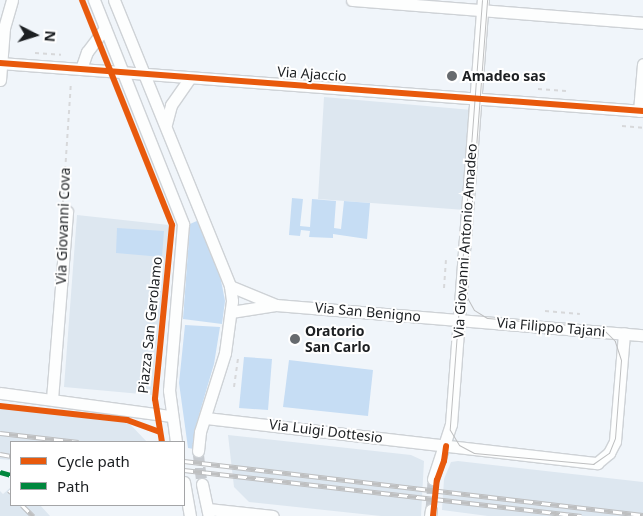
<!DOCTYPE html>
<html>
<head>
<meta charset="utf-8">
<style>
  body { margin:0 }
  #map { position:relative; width:643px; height:516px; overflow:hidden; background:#f0f5fa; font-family:"Noto Sans",sans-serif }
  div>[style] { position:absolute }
  .built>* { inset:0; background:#dde7f0 }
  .green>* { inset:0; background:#c6ddf4 }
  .minor-tunnel>* { height:11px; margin-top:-5.5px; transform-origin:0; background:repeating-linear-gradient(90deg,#c6cacf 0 11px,transparent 0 16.5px) }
  .path>* { height:2px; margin-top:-1px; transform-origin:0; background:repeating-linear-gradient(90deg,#d7d8da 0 4px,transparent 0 8px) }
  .roads { filter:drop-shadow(1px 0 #ced2d6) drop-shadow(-1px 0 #ced2d6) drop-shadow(0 1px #ced2d6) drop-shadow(0 -1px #ced2d6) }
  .minor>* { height:11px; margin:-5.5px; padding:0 5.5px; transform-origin:5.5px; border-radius:5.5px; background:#fdfefe }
  .tram>* { height:1px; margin:-0.5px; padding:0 0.5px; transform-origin:0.5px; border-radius:0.5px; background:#bebfc0 }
  .rail>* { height:5px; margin-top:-2.5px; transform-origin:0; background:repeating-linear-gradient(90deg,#fff 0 9px,#bebfc0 0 18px); box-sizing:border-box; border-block:1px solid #bebfc0 }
  .quiet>* { height:5px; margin-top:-2.5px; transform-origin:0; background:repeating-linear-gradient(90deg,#00873e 0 10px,transparent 0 15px) }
  .cycleway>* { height:6px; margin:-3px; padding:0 3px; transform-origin:3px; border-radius:3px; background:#e8590c }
  .dots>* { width:14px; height:14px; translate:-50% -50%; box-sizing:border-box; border:2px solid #fff; border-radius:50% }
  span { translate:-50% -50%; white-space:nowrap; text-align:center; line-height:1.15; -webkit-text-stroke:4px #fff; paint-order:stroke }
  .street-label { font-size:14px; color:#1c1f22 }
  .poi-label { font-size:14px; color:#1c1f22; font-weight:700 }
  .left { translate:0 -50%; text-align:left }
  .legend { position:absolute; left:10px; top:441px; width:175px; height:65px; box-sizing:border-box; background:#fff; border:1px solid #a4a5a7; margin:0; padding:6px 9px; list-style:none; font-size:15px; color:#1c1f22 }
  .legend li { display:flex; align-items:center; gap:10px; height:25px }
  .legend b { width:25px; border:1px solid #a4a5a7 }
  .north { position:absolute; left:10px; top:10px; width:50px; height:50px; -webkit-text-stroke:4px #fff; paint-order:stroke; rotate:95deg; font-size:14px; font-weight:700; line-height:20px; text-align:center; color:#1c1f22 }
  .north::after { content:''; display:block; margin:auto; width:18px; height:22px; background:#1c1f22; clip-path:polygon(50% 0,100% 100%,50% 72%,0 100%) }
</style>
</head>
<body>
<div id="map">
  <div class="built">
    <div style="clip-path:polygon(324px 97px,472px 110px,465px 210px,318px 199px)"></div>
    <div style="clip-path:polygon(77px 215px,169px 225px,152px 395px,64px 387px)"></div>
    <div style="clip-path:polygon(0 408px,128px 422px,147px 442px,11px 442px,11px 460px,0 459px)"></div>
    <div style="clip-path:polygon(228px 435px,411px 455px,424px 461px,421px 516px,381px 516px,249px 502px,234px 487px)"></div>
    <div style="clip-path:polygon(458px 461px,643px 482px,643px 516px,488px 516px,442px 510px,444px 479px,451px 462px)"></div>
    <div style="clip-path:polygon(11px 487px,11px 505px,40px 505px,50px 516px,0 516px,0 491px,3px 494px)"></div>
  </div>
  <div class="green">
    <div style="clip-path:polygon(292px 198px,303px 199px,300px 226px,310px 227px,312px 199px,336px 201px,334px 228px,341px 229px,344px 201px,370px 203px,367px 239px,333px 234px,333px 238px,309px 237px,310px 231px,301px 230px,300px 236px,289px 235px)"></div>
    <div style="clip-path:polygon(199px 220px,219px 270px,225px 301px,222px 324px,183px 319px,190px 224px)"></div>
    <div style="clip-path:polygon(117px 228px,164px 231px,162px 257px,116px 253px)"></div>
    <div style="clip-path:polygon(185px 325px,220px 327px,214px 364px,194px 432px,194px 449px,188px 448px,179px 383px)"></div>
    <div style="clip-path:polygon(244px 357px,272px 359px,268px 410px,239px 408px)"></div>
    <div style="clip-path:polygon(289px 360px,373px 370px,368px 416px,283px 407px)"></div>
  </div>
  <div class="minor-tunnel">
    <div style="left:198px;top:451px;width:33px;rotate:83deg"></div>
    <div style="left:431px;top:510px;width:31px;rotate:-86deg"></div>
  </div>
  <div class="path">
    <div style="left:35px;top:53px;width:26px;rotate:4deg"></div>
    <div style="left:538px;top:89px;width:28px;rotate:4deg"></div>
    <div style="left:622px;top:126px;width:21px;rotate:5deg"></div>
    <div style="left:63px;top:202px;width:120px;rotate:-86.2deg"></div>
    <div style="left:444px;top:288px;width:28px;rotate:-86deg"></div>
    <div style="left:545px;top:311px;width:35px;rotate:5deg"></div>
    <div style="left:234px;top:387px;width:30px;rotate:-82deg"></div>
  </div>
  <div class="roads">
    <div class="minor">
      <div style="left:94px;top:0;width:241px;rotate:68.3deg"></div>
      <div style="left:183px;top:224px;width:167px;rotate:94.8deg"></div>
      <div style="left:169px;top:390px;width:52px;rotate:82.3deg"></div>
      <div style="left:114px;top:0;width:309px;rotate:67.9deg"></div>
      <div style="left:230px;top:286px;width:15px;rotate:82deg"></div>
      <div style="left:232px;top:301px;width:52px;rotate:97.7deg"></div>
      <div style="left:225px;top:353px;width:83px;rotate:107.6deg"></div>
      <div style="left:200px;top:432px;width:19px;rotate:96deg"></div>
      <div style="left:352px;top:0;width:292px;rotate:4.5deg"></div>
      <div style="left:0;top:63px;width:645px;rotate:4.27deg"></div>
      <div style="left:81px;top:69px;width:18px;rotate:-71deg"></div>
      <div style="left:87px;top:52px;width:30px;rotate:-53deg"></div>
      <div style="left:0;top:80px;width:52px;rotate:-85.6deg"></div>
      <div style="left:4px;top:28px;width:29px;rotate:-74deg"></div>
      <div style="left:639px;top:111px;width:47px;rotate:-85.1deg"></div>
      <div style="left:166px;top:124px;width:20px;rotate:-75deg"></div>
      <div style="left:171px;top:105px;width:33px;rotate:-55deg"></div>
      <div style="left:230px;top:286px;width:50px;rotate:22.4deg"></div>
      <div style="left:276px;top:305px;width:368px;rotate:4.7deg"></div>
      <div style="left:231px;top:312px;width:45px;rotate:-9deg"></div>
      <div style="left:0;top:393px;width:173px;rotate:7.7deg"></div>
      <div style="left:52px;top:399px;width:188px;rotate:-85.4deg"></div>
      <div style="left:206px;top:418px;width:394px;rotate:6.6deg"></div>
      <div style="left:597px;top:463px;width:16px;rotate:-40deg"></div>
      <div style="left:609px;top:453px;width:13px;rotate:-63deg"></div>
      <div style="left:615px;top:441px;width:108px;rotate:-85.2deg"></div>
      <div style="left:433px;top:479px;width:58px;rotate:-71.9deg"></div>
      <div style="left:451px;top:424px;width:425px;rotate:-85.7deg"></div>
      <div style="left:184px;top:482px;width:35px;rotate:80deg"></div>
      <div style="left:202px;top:484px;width:33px;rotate:78deg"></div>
      <div style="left:208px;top:509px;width:65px;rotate:6.1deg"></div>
      <div style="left:430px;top:516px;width:6px;rotate:-81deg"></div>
    </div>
  </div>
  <div class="tram">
    <div style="left:482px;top:0;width:431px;rotate:94.3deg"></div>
    <div style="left:450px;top:430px;width:17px;rotate:59deg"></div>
    <div style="left:459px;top:445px;width:17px;rotate:28deg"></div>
    <div style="left:474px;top:453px;width:120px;rotate:5.3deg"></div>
    <div style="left:593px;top:464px;width:19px;rotate:-35deg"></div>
    <div style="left:609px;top:453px;width:16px;rotate:-68deg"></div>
    <div style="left:615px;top:438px;width:78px;rotate:-85.6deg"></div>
    <div style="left:621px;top:360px;width:20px;rotate:-108deg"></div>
    <div style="left:615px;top:341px;width:13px;rotate:-135deg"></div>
    <div style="left:606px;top:332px;width:13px;rotate:-157deg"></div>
    <div style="left:594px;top:327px;width:107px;rotate:-175.2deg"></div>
    <div style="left:487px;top:318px;width:15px;rotate:-148deg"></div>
    <div style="left:474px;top:310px;width:18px;rotate:-119deg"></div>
    <div style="left:465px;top:294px;width:295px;rotate:-85.7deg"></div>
  </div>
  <div class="rail">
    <div style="left:0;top:433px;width:79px;rotate:6.6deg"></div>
    <div style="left:0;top:454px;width:11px;rotate:10deg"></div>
    <div style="left:184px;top:461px;width:462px;rotate:6.7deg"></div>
    <div style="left:184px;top:470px;width:400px;rotate:6.6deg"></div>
    <div style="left:9px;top:490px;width:3px;rotate:45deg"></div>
    <div style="left:22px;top:505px;width:16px;rotate:45deg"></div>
  </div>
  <div class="quiet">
    <div style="left:0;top:472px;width:11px;rotate:15deg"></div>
  </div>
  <div class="cycleway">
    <div style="left:82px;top:0;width:242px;rotate:68.2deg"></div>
    <div style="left:172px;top:225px;width:175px;rotate:95.6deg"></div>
    <div style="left:155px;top:399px;width:44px;rotate:80.8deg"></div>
    <div style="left:0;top:63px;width:645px;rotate:4.27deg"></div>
    <div style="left:0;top:406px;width:128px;rotate:6.3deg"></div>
    <div style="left:127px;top:420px;width:35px;rotate:20deg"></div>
    <div style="left:433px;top:516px;width:36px;rotate:-84deg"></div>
    <div style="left:437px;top:480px;width:20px;rotate:-70deg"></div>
    <div style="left:444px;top:461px;width:15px;rotate:-82deg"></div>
  </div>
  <div class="dots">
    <div style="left:452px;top:76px;background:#666a6e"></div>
    <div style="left:295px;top:339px;background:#666a6e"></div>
  </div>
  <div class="street-label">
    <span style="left:312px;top:74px;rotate:4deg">Via Ajaccio</span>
    <span style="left:63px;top:226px;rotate:-88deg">Via Giovanni Cova</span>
    <span style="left:465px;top:241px;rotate:-86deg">Via Giovanni Antonio Amadeo</span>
    <span style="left:368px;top:312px;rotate:5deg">Via San Benigno</span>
    <span style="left:150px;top:325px;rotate:-84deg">Piazza San Gerolamo</span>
    <span style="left:551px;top:327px;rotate:5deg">Via Filippo Tajani</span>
    <span style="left:326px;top:431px;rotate:7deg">Via Luigi Dottesio</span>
  </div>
  <div class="poi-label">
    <span class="left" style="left:462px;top:76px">Amadeo sas</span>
    <span class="left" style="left:305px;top:339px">Oratorio<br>San Carlo</span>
  </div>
  <ul class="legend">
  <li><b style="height:6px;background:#e8590c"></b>Cycle path</li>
  <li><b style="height:6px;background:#00873e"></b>Path</li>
  </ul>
  <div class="north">N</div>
</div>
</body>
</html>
